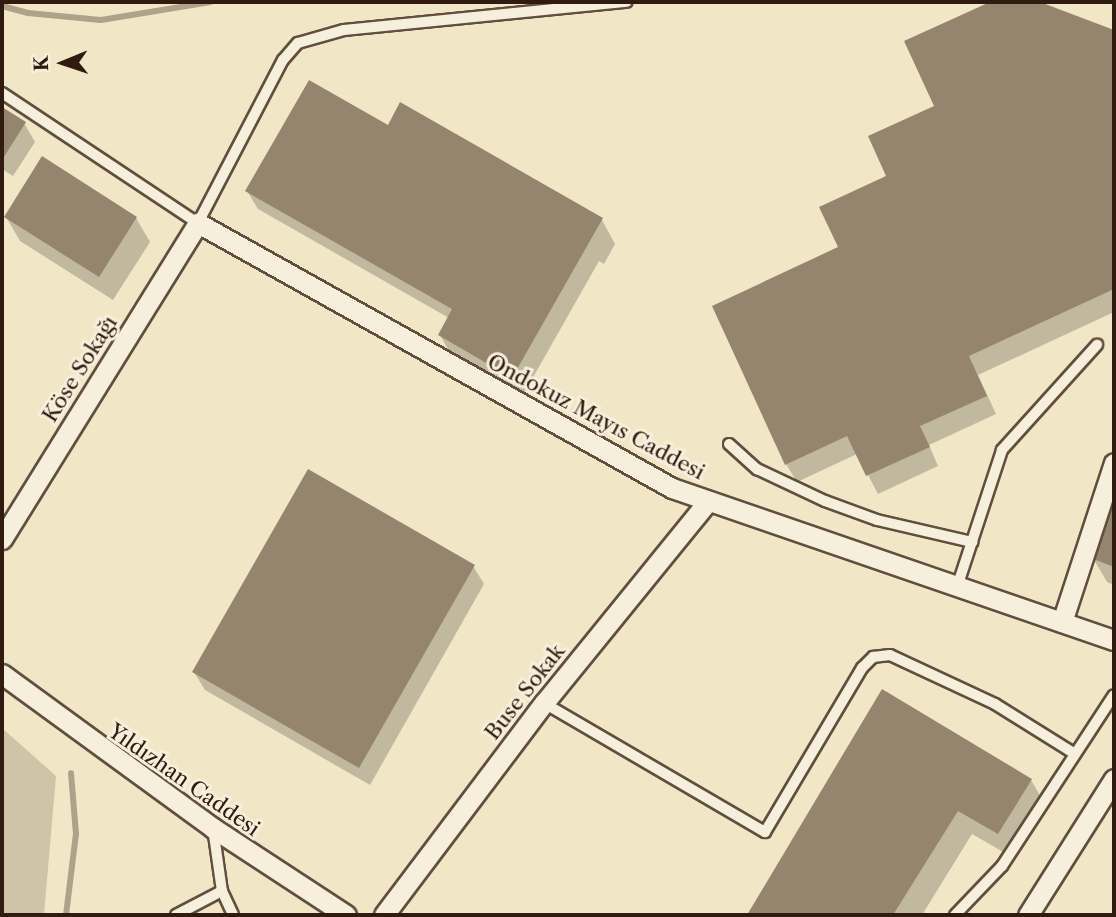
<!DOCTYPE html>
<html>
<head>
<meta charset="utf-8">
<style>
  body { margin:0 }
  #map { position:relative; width:1116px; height:917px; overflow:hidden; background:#f1e7c7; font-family:"Libre Caslon Text",serif }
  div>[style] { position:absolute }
  .green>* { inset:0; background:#d0c4a8 }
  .shadow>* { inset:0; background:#0003 }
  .stream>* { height:6px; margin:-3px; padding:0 3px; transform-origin:3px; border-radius:3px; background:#b0a289 }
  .building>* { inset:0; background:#95856f }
  .roads { filter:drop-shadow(2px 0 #614e3e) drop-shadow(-2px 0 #614e3e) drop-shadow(0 2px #614e3e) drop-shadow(0 -2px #614e3e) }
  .lane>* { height:10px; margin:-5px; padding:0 5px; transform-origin:5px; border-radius:5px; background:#f6efdb }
  .street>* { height:19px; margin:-9.5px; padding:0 9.5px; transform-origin:9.5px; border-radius:9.5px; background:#f6efdb }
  span { translate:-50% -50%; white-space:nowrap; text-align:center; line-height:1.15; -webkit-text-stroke:6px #f6efdb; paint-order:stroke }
  .street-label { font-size:21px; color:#311b10 }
  .frame { position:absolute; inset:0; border:4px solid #311b10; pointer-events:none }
  .north { position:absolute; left:28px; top:28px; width:70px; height:70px; -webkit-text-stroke:5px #f6efdb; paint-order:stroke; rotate:268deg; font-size:19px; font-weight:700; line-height:28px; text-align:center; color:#311b10 }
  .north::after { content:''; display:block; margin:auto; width:24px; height:32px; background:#311b10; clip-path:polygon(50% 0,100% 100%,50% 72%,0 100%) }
</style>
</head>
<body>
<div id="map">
  <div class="green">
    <div style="clip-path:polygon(2px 728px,56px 776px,44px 915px,2px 915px)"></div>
  </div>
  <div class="shadow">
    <div style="clip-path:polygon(994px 2px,1035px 2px,1114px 31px,1114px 312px,978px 375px,996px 414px,929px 445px,938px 466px,878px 494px,857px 454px,797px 482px,786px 464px,840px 248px,936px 107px,907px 42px)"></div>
    <div style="clip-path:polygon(2px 109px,24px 123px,35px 142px,13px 176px,2px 169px)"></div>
    <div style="clip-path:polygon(392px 130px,602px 220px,615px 244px,604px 264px,599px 261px,523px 395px,450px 353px,440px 335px,449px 318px,258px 209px,247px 191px)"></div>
    <div style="clip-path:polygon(6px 217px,136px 218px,150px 242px,113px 300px,20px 241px)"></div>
    <div style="clip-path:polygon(1114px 500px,1114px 585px,1107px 582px,1093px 558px)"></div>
    <div style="clip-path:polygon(473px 566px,484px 584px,370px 785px,205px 690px,194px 672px)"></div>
    <div style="clip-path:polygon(883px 692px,1031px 780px,1045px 804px,1012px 857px,972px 834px,922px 915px,749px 915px)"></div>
  </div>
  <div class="stream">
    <div style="left:2px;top:6px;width:27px;rotate:15deg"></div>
    <div style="left:28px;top:13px;width:73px;rotate:5.5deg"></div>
    <div style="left:101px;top:20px;width:111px;rotate:-9.3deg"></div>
    <div style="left:66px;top:915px;width:82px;rotate:-83deg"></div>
    <div style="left:76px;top:834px;width:61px;rotate:-94.7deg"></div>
  </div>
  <div class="building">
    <div style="clip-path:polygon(990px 2px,1040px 2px,1114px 30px,1114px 289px,969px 356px,987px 396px,920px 426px,930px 447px,866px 476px,847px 436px,785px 465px,712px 306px,838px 247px,819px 207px,886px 176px,868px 136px,934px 106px,904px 41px)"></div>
    <div style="clip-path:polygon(309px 80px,388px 125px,400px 102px,603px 218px,512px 378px,438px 335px,452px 309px,245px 191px)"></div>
    <div style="clip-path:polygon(2px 107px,26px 122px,2px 160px)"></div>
    <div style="clip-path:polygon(42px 156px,137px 217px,99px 277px,4px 217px)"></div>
    <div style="clip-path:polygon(308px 469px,475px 565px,359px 768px,192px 672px)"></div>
    <div style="clip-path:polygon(1114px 496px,1114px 567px,1091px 558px)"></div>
    <div style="clip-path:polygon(882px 689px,1032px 779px,998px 834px,958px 811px,893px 915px,747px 915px)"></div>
  </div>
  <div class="roads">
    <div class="lane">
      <div style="left:2px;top:93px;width:235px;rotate:33.6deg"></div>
      <div style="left:198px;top:223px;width:184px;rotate:-62.5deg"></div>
      <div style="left:283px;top:60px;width:23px;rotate:-49deg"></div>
      <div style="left:298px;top:43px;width:48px;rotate:-15.8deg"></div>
      <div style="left:344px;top:30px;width:284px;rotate:-5.7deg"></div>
      <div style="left:729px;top:444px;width:38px;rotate:42deg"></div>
      <div style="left:757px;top:469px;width:75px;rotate:25.2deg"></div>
      <div style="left:825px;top:501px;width:55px;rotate:20.1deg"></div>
      <div style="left:877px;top:520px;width:98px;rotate:13deg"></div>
      <div style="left:957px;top:587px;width:144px;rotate:-71.8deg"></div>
      <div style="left:1002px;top:450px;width:142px;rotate:-47.9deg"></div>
      <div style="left:544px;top:703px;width:256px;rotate:30.3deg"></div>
      <div style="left:765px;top:832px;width:191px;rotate:-59.4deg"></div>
      <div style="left:862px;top:668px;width:16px;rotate:-45deg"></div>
      <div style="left:873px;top:657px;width:17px;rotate:-7deg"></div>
      <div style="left:890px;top:655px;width:116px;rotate:25deg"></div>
      <div style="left:995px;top:704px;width:94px;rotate:32deg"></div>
      <div style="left:213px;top:828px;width:64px;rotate:81.9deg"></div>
      <div style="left:222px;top:891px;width:26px;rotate:65deg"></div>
      <div style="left:176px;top:915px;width:52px;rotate:-27.6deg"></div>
      <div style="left:955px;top:915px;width:68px;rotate:-46.2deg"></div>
      <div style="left:1002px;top:866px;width:204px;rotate:-56.8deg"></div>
    </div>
    <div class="street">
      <div style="left:2px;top:539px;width:372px;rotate:-58.2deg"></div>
      <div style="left:198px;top:223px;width:543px;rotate:29.21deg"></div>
      <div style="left:672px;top:488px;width:467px;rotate:19deg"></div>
      <div style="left:1062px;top:622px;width:167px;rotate:-71.9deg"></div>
      <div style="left:2px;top:674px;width:261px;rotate:36.1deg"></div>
      <div style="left:213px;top:828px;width:159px;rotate:33.2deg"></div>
      <div style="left:384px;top:915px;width:266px;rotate:-53deg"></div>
      <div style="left:544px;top:703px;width:260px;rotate:-50.9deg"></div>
      <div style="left:1028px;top:915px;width:161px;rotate:-57.7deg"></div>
    </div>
  </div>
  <div class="street-label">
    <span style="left:80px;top:369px;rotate:-58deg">Köse Sokağı</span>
    <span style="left:596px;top:417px;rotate:28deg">Ondokuz Mayıs Caddesi</span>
    <span style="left:525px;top:692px;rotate:-52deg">Buse Sokak</span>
    <span style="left:184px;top:780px;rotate:35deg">Yıldızhan Caddesi</span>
  </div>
  <div class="frame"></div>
  <div class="north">K</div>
</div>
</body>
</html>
